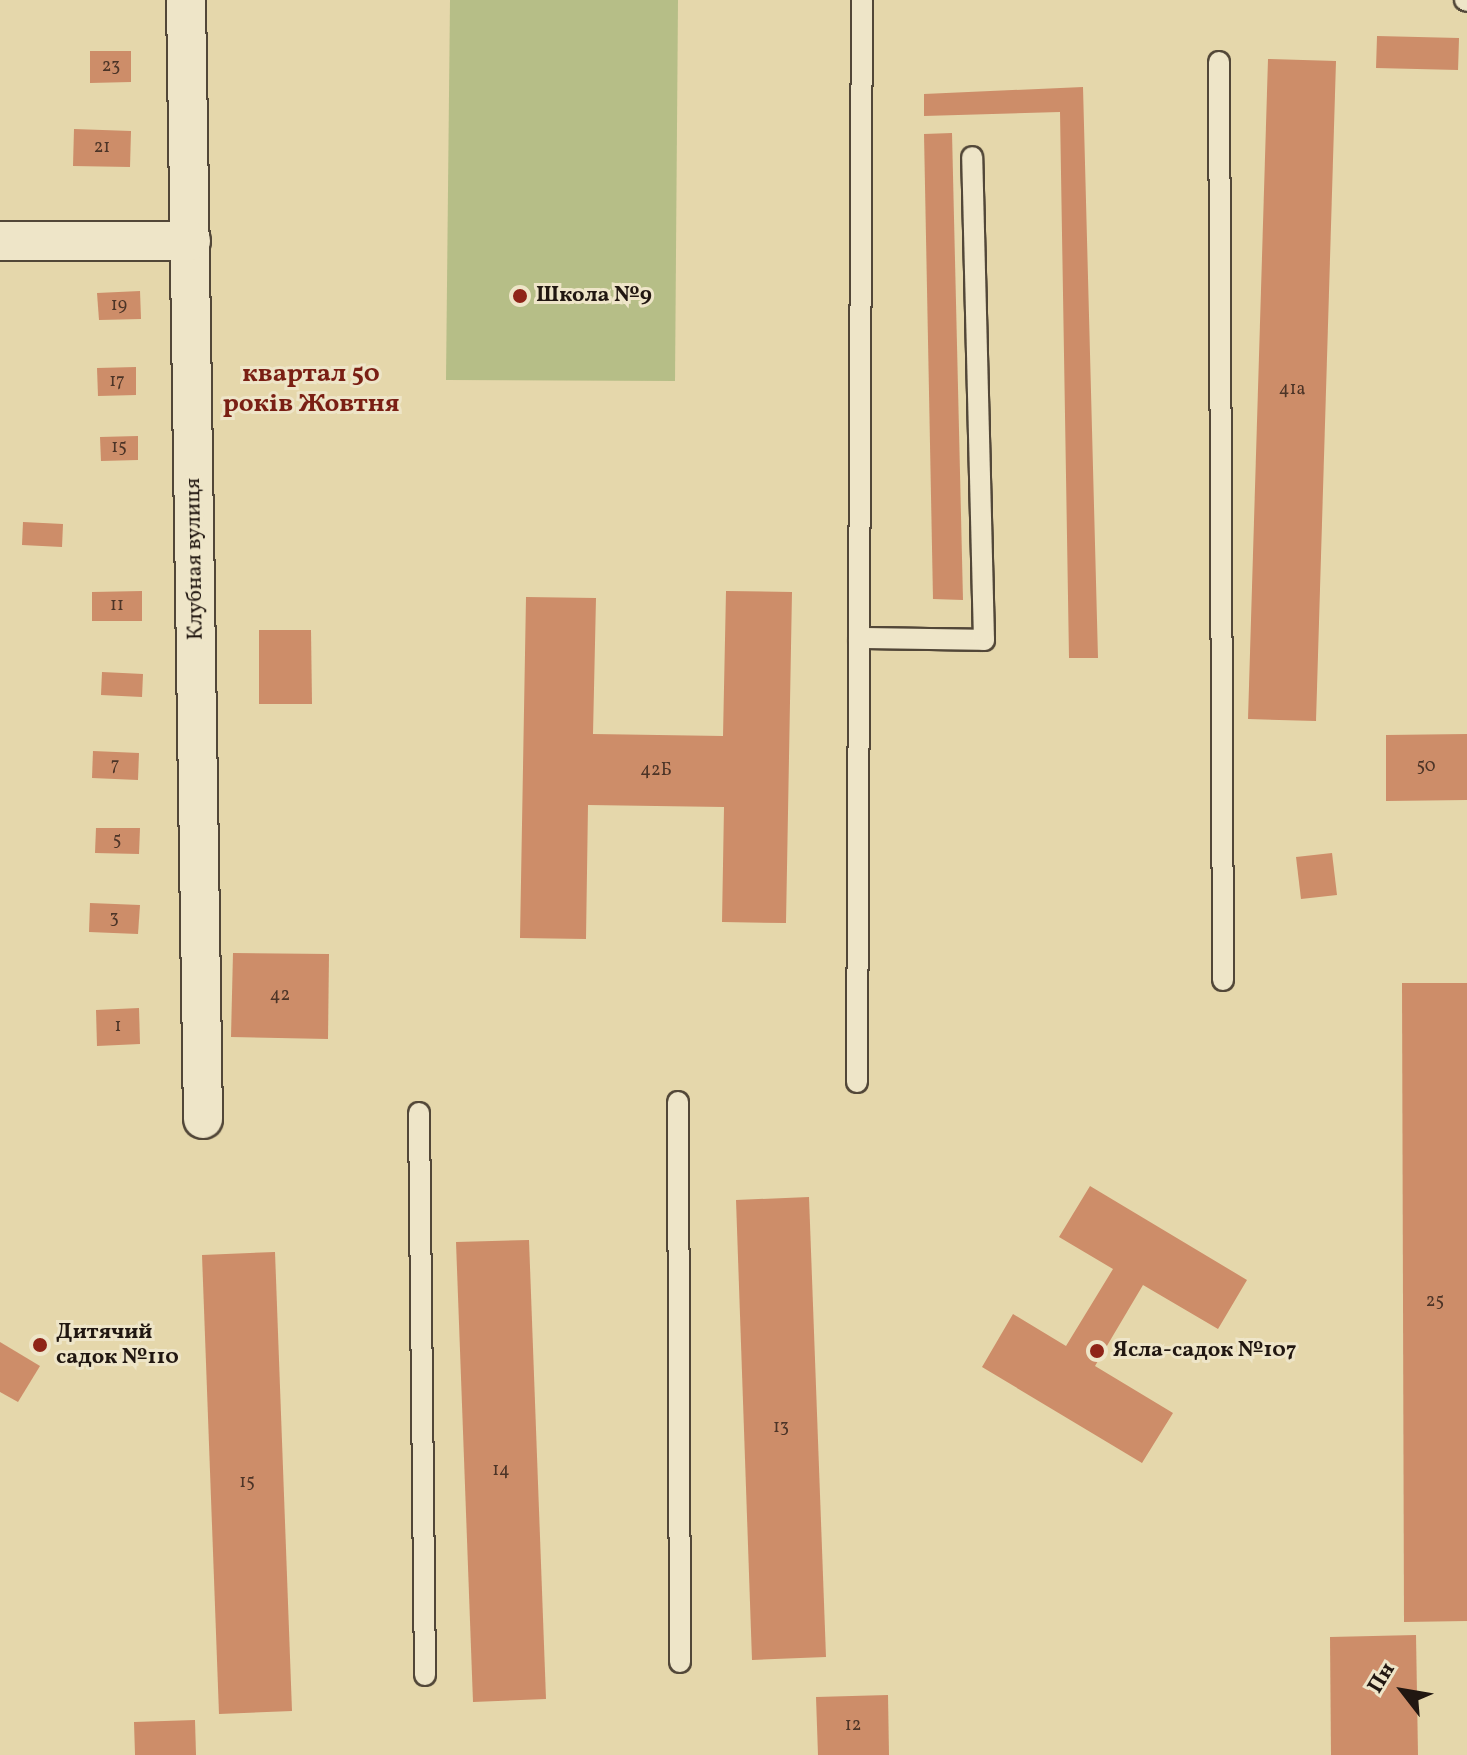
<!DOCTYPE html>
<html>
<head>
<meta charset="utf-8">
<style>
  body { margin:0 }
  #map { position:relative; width:1467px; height:1755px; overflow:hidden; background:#e5d7ab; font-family:Vollkorn,serif }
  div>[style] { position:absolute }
  .green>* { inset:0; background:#b6be87 }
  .building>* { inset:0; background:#cd8d69 }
  .roads { filter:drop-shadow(2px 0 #524738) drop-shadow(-2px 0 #524738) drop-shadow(0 2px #524738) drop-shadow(0 -2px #524738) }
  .lane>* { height:20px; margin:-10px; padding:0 10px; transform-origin:10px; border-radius:10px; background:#eee5c8 }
  .street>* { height:38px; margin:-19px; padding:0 19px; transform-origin:19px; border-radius:19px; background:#eee5c8 }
  .dots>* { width:22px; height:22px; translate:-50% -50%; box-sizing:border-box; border:4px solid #eee5c8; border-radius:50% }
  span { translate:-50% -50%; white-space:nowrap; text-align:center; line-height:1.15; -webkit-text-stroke:6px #eee5c8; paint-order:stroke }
  .number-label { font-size:18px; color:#4c3427 }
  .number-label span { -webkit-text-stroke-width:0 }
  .poi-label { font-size:22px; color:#211711; font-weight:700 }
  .left { translate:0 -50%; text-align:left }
  .street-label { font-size:22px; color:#211711 }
  .quarter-label { font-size:26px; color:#7a1f14; font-weight:700 }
  .north { position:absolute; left:1363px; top:1651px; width:80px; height:80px; -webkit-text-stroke:6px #eee5c8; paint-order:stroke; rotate:301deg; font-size:22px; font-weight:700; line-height:32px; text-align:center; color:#211711 }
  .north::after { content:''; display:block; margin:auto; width:28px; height:36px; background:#211711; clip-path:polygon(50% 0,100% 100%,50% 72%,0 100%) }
</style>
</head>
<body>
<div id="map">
  <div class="green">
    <div style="clip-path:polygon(450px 0,678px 0,675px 381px,446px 380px)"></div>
  </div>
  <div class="building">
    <div style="clip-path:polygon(1377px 36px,1459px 38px,1458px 70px,1376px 68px)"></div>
    <div style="clip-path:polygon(90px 51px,131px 51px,131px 82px,90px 83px)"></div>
    <div style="clip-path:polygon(1268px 59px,1336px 61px,1316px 721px,1248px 719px)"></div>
    <div style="clip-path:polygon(1083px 87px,1098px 658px,1069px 658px,1060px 112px,924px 116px,924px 94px)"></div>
    <div style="clip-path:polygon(74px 129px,131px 131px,130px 167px,73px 166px)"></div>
    <div style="clip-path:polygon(952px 133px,963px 600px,933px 599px,924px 134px)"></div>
    <div style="clip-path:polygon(140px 291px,141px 319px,99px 320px,97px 293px)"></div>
    <div style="clip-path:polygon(136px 367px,136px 395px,98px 396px,97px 368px)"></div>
    <div style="clip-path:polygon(138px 436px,138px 460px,101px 461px,100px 437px)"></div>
    <div style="clip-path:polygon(23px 522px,63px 524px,62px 547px,22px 545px)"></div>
    <div style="clip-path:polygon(142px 591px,142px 621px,92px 621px,92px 592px)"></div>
    <div style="clip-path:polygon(726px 591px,792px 592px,786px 923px,722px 922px,724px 807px,588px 805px,586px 939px,520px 938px,526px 597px,596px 598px,593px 734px,723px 736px)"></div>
    <div style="clip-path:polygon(259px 630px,311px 630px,312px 704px,259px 704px)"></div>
    <div style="clip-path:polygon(102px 672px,143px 674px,142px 697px,101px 695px)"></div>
    <div style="clip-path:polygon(1467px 734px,1467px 800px,1386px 801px,1386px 735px)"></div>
    <div style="clip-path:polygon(93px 751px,139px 753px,138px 780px,92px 778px)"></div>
    <div style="clip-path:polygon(96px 828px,140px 828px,139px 854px,95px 853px)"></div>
    <div style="clip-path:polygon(1332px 853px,1337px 895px,1301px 899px,1296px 857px)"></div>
    <div style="clip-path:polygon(90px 903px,140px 905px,138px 934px,89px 932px)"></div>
    <div style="clip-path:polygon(233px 953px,329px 954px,328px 1039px,231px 1037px)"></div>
    <div style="clip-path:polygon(1402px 983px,1467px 983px,1467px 1621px,1404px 1622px)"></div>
    <div style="clip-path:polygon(139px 1008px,140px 1044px,97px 1046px,96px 1010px)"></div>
    <div style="clip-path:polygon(1090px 1186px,1247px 1280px,1218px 1329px,1143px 1285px,1095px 1366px,1173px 1413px,1142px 1463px,982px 1367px,1013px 1314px,1066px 1346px,1113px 1269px,1059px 1237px)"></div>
    <div style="clip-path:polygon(809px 1197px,826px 1657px,752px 1660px,736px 1200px)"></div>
    <div style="clip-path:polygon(529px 1240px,546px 1699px,473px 1702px,456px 1242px)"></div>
    <div style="clip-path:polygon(275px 1252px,292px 1711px,219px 1714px,202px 1255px)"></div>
    <div style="clip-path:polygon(0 1342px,40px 1366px,18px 1402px,0 1392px)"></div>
    <div style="clip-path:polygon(1416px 1635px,1418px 1755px,1331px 1755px,1330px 1637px)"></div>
    <div style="clip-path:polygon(888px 1695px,889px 1755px,818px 1755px,816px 1697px)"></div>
    <div style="clip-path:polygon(195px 1720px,196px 1755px,135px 1755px,134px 1722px)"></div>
  </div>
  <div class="roads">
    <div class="lane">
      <div style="left:1465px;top:0;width:2px;rotate:27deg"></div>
      <div style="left:1219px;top:62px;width:918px;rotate:89.75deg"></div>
      <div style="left:859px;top:638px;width:125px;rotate:0.9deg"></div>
      <div style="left:984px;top:640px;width:483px;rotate:-91.4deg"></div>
      <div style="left:857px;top:1082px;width:1082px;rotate:-89.74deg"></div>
      <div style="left:678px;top:1102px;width:560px;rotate:89.8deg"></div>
      <div style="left:419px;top:1113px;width:562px;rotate:89.39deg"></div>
    </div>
    <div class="street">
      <div style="left:186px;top:0;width:1119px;rotate:89.13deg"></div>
      <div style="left:0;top:241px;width:191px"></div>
    </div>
  </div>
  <div class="dots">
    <div style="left:520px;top:296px;background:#8f2418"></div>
    <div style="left:40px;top:1345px;background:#8f2418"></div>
    <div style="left:1097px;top:1351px;background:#8f2418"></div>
  </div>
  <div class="number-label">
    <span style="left:111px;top:67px">23</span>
    <span style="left:102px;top:148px">21</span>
    <span style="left:119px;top:306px">19</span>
    <span style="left:117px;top:382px">17</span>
    <span style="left:1292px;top:390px">41а</span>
    <span style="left:119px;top:448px">15</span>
    <span style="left:117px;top:606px">11</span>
    <span style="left:115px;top:766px">7</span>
    <span style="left:1426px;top:767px">50</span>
    <span style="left:656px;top:771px">42Б</span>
    <span style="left:117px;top:841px">5</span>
    <span style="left:114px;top:919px">3</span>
    <span style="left:280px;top:996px">42</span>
    <span style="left:118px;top:1027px">1</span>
    <span style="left:1435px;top:1302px">25</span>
    <span style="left:781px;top:1428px">13</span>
    <span style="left:501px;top:1471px">14</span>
    <span style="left:247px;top:1483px">15</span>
    <span style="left:853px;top:1726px">12</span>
  </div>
  <div class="poi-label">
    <span class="left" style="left:536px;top:296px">Школа №9</span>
    <span class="left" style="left:56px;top:1345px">Дитячий<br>садок №110</span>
    <span class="left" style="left:1113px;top:1351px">Ясла-садок №107</span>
  </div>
  <div class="street-label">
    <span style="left:195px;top:559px;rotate:-91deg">Клубная вулиця</span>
  </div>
  <div class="quarter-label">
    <span style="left:311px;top:390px">квартал 50<br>років Жовтня</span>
  </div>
  <div class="north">Пн</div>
</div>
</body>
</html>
